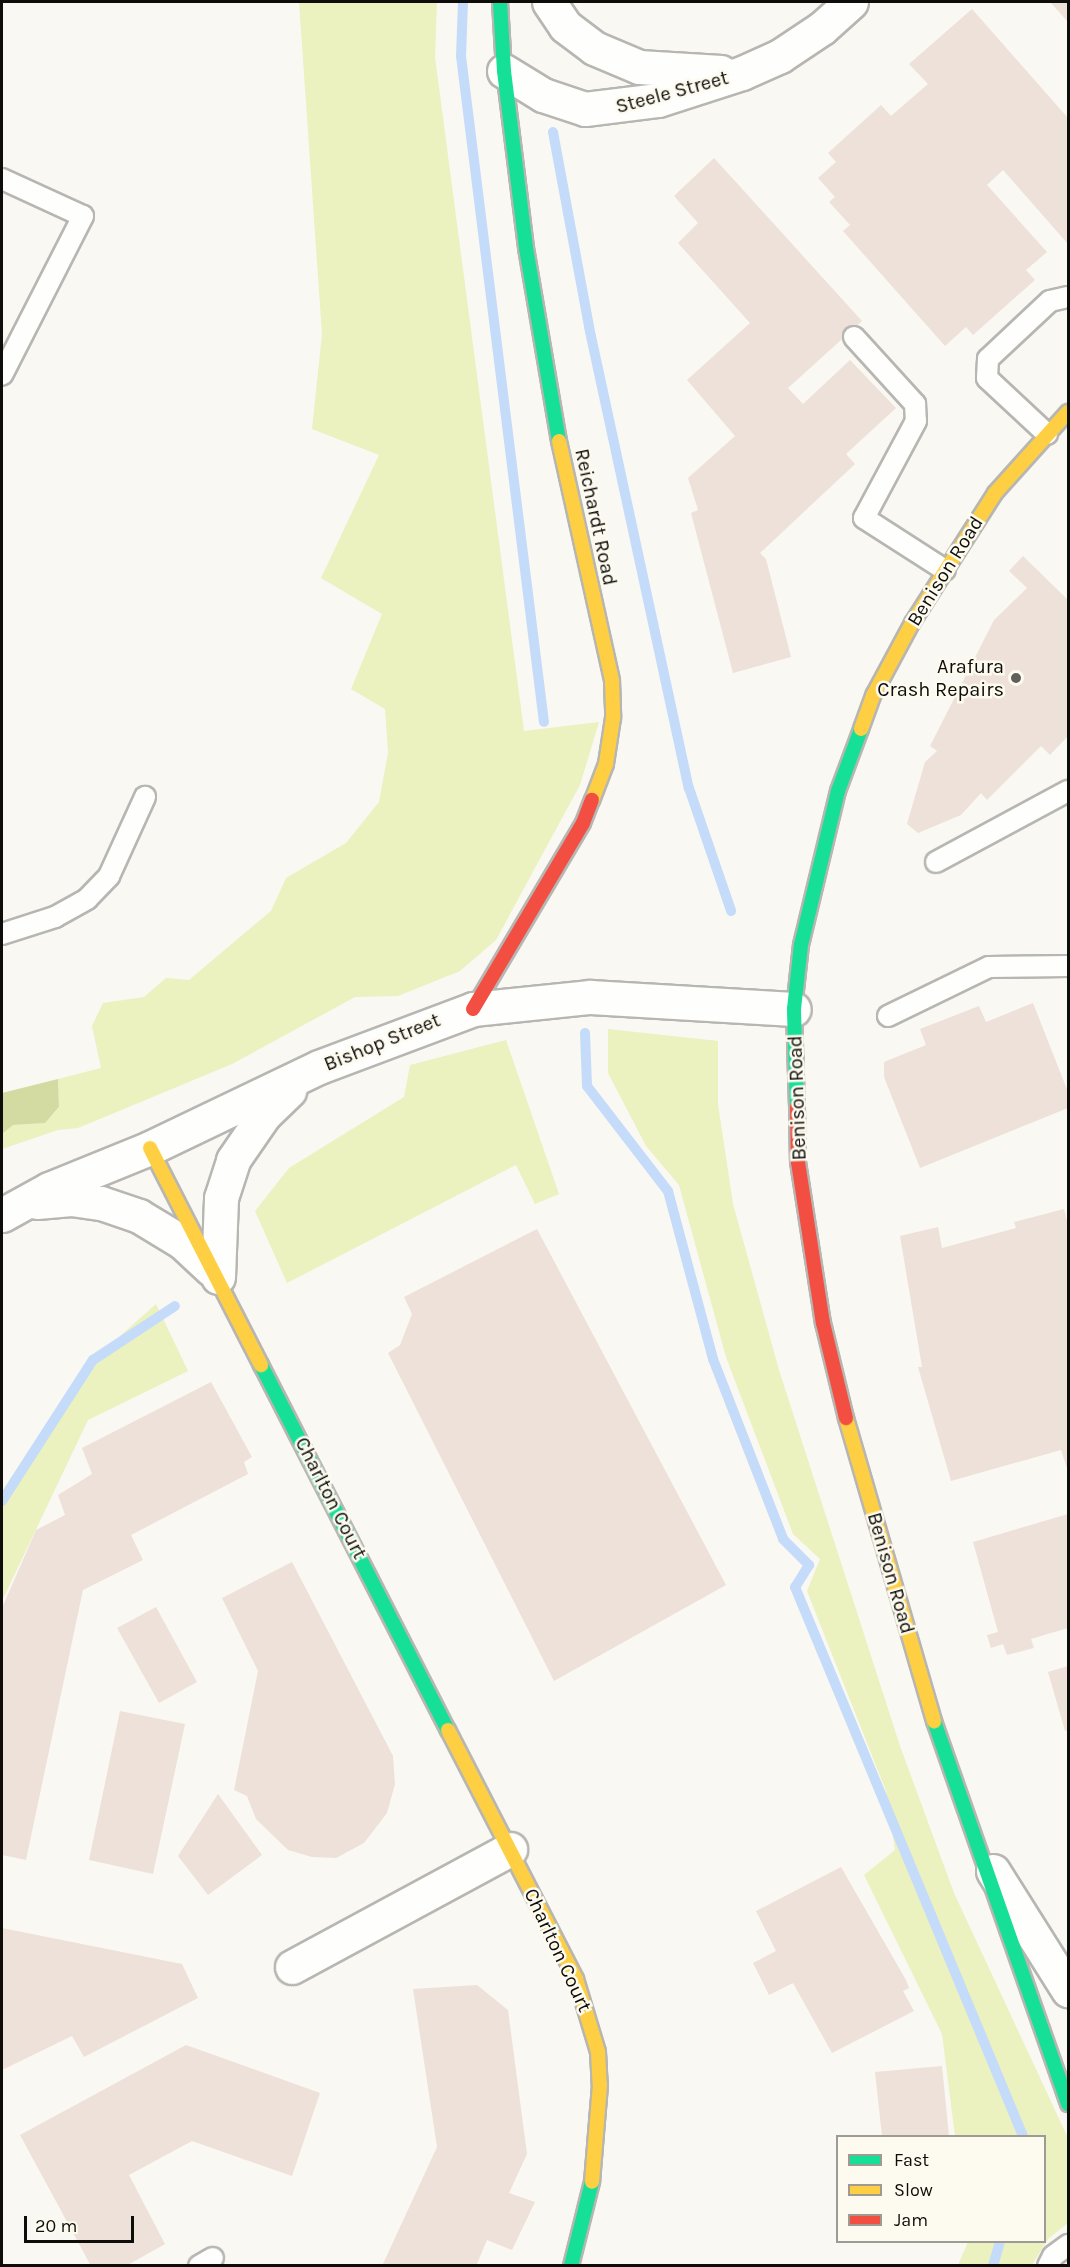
<!DOCTYPE html>
<html>
<head>
<meta charset="utf-8">
<style>
  body { margin:0 }
  #map { position:relative; width:1070px; height:2267px; overflow:hidden; background:#faf8f2; font-family:Karla,sans-serif }
  div>[style] { position:absolute }
  .green>* { inset:0; background:#ebf1bf }
  .forest>* { inset:0; background:#d4dba2 }
  .stream>* { height:10px; margin:-5px; padding:0 5px; transform-origin:5px; border-radius:5px; background:#c5dbfa }
  .building>* { inset:0; background:#ede1d9 }
  .roads { filter:drop-shadow(2px 0 #b7b6b2) drop-shadow(-2px 0 #b7b6b2) drop-shadow(0 2px #b7b6b2) drop-shadow(0 -2px #b7b6b2) }
  .lane>* { height:20px; margin:-10px; padding:0 10px; transform-origin:10px; border-radius:10px; background:#fefefd }
  .street>* { height:33px; margin:-16.5px; padding:0 16.5px; transform-origin:16.5px; border-radius:16.5px; background:#fefefd }
  .fast>* { height:14px; margin:-7px; padding:0 7px; transform-origin:7px; border-radius:7px; background:#16e098 }
  .slow>* { height:14px; margin:-7px; padding:0 7px; transform-origin:7px; border-radius:7px; background:#ffcf43 }
  .jam>* { height:14px; margin:-7px; padding:0 7px; transform-origin:7px; border-radius:7px; background:#f24e42 }
  .dots>* { width:16px; height:16px; translate:-50% -50%; box-sizing:border-box; border:3px solid #fdfaef; border-radius:50% }
  span { translate:-50% -50%; white-space:nowrap; text-align:center; line-height:1.15; -webkit-text-stroke:5px #fdfaef; paint-order:stroke }
  .street-label { font-size:20px; color:#0e0d0a }
  .poi-label { font-size:20px; color:#0e0d0a }
  .right { translate:-100% -50%; text-align:right }
  .frame { position:absolute; inset:0; border:3px solid #0e0d0a; pointer-events:none }
  .legend { position:absolute; left:836px; top:2135px; width:210px; height:108px; box-sizing:border-box; background:#fdfaef; border:2px solid #9d9b93; margin:0; padding:8px 10px; list-style:none; font-size:18px; color:#0e0d0a }
  .legend li { display:flex; align-items:center; gap:12px; height:30px }
  .legend b { width:30px; border:2px solid #9d9b93 }
  .scale { position:absolute; left:24px; top:2216px; width:110px; height:27px; box-sizing:border-box; border:3px solid #0e0d0a; border-top:0; padding-left:8px; font-size:18px; line-height:21px; white-space:nowrap; color:#0e0d0a; -webkit-text-stroke:4px #fdfaef; paint-order:stroke }
</style>
</head>
<body>
<div id="map">
  <div class="green">
    <div style="clip-path:polygon(299px 2px,437px 2px,435px 57px,524px 731px,599px 722px,580px 785px,496px 940px,460px 971px,398px 996px,355px 997px,232px 1064px,78px 1128px,58px 1130px,2px 1149px,2px 1134px,12px 1125px,44px 1123px,59px 1108px,58px 1079px,101px 1068px,92px 1026px,103px 1003px,144px 997px,166px 978px,189px 980px,271px 911px,286px 878px,346px 843px,379px 802px,388px 753px,385px 709px,351px 689px,382px 614px,321px 578px,379px 455px,312px 429px,322px 334px)"></div>
    <div style="clip-path:polygon(608px 1029px,718px 1041px,718px 1104px,733px 1204px,779px 1370px,900px 1746px,954px 1893px,1068px 2138px,1068px 2223px,1048px 2239px,1032px 2265px,958px 2265px,968px 2242px,1044px 2242px,1044px 2136px,955px 2136px,942px 2034px,864px 1875px,895px 1850px,886px 1791px,807px 1591px,820px 1559px,793px 1534px,726px 1357px,679px 1185px,646px 1146px,608px 1073px)"></div>
    <div style="clip-path:polygon(506px 1040px,559px 1194px,535px 1204px,516px 1165px,287px 1283px,255px 1211px,289px 1168px,404px 1097px,410px 1065px)"></div>
    <div style="clip-path:polygon(156px 1304px,188px 1371px,88px 1420px,2px 1601px,2px 1493px,5px 1494px,93px 1360px)"></div>
  </div>
  <div class="forest">
    <div style="clip-path:polygon(58px 1079px,59px 1107px,45px 1123px,13px 1125px,2px 1134px,2px 1093px)"></div>
  </div>
  <div class="stream">
    <div style="left:463px;top:2px;width:54px;rotate:92.1deg"></div>
    <div style="left:461px;top:56px;width:671px;rotate:82.9deg"></div>
    <div style="left:553px;top:132px;width:198px;rotate:79.5deg"></div>
    <div style="left:589px;top:327px;width:472px;rotate:77.8deg"></div>
    <div style="left:689px;top:788px;width:130px;rotate:71.1deg"></div>
    <div style="left:585px;top:1033px;width:53px;rotate:87.8deg"></div>
    <div style="left:587px;top:1086px;width:133px;rotate:52.4deg"></div>
    <div style="left:668px;top:1191px;width:174px;rotate:75deg"></div>
    <div style="left:713px;top:1359px;width:193px;rotate:68.7deg"></div>
    <div style="left:783px;top:1539px;width:37px;rotate:45deg"></div>
    <div style="left:809px;top:1565px;width:26px;rotate:122deg"></div>
    <div style="left:795px;top:1587px;width:594px;rotate:67.45deg"></div>
    <div style="left:2px;top:1501px;width:168px;rotate:-57.2deg"></div>
    <div style="left:93px;top:1360px;width:98px;rotate:-33.4deg"></div>
    <div style="left:993px;top:2266px;width:25px;rotate:-74deg"></div>
  </div>
  <div class="building">
    <div style="clip-path:polygon(1050px 2px,1068px 2px,1068px 22px)"></div>
    <div style="clip-path:polygon(972px 9px,1068px 118px,1068px 244px,1003px 170px,987px 185px,1047px 252px,1026px 270px,1035px 280px,973px 335px,966px 327px,945px 346px,843px 231px,850px 225px,829px 202px,835px 197px,818px 178px,836px 162px,828px 153px,881px 105px,891px 116px,928px 84px,909px 64px)"></div>
    <div style="clip-path:polygon(714px 158px,862px 321px,788px 388px,803px 404px,850px 360px,896px 408px,846px 454px,855px 464px,760px 553px,766px 559px,791px 657px,733px 673px,691px 513px,698px 510px,688px 478px,735px 436px,687px 380px,750px 323px,678px 243px,698px 223px,674px 196px)"></div>
    <div style="clip-path:polygon(1023px 556px,1068px 600px,1068px 736px,1050px 755px,1041px 746px,987px 800px,981px 793px,961px 815px,918px 833px,907px 824px,925px 762px,937px 751px,930px 746px,994px 620px,1027px 588px,1009px 571px)"></div>
    <div style="clip-path:polygon(1033px 1003px,1068px 1092px,1068px 1108px,920px 1168px,884px 1077px,884px 1062px,926px 1045px,920px 1029px,979px 1006px,986px 1022px)"></div>
    <div style="clip-path:polygon(1064px 1209px,1068px 1225px,1068px 1471px,1061px 1450px,951px 1481px,918px 1367px,922px 1367px,900px 1236px,938px 1227px,942px 1248px,1016px 1228px,1014px 1222px)"></div>
    <div style="clip-path:polygon(537px 1229px,726px 1585px,554px 1681px,388px 1353px,400px 1345px,412px 1314px,404px 1297px)"></div>
    <div style="clip-path:polygon(211px 1382px,252px 1457px,244px 1462px,248px 1474px,131px 1535px,143px 1560px,83px 1590px,26px 1860px,2px 1855px,2px 1608px,36px 1530px,65px 1515px,58px 1495px,92px 1474px,82px 1448px)"></div>
    <div style="clip-path:polygon(1068px 1514px,1068px 1628px,1031px 1639px,1034px 1648px,1007px 1655px,1003px 1644px,991px 1648px,987px 1635px,998px 1632px,973px 1542px)"></div>
    <div style="clip-path:polygon(292px 1562px,393px 1756px,395px 1784px,387px 1813px,364px 1843px,336px 1858px,312px 1857px,288px 1850px,256px 1819px,247px 1796px,234px 1790px,258px 1671px,222px 1598px)"></div>
    <div style="clip-path:polygon(156px 1607px,197px 1682px,159px 1703px,117px 1628px)"></div>
    <div style="clip-path:polygon(1068px 1666px,1068px 1730px,1065px 1731px,1048px 1672px)"></div>
    <div style="clip-path:polygon(120px 1711px,185px 1724px,153px 1874px,89px 1860px)"></div>
    <div style="clip-path:polygon(218px 1794px,262px 1855px,208px 1895px,178px 1856px)"></div>
    <div style="clip-path:polygon(841px 1867px,906px 1980px,909px 1988px,903px 1991px,914px 2011px,832px 2053px,793px 1983px,769px 1995px,753px 1963px,776px 1951px,756px 1911px)"></div>
    <div style="clip-path:polygon(2px 1928px,182px 1964px,198px 1998px,84px 2057px,72px 2036px,2px 2070px)"></div>
    <div style="clip-path:polygon(477px 1985px,508px 2010px,527px 2154px,509px 2193px,535px 2202px,512px 2250px,487px 2240px,476px 2266px,382px 2266px,437px 2147px,413px 1989px)"></div>
    <div style="clip-path:polygon(186px 2045px,320px 2093px,292px 2176px,192px 2141px,129px 2175px,165px 2244px,126px 2266px,91px 2266px,20px 2135px)"></div>
    <div style="clip-path:polygon(942px 2066px,949px 2136px,882px 2136px,875px 2072px)"></div>
  </div>
  <div class="roads">
    <div class="lane">
      <div style="left:2px;top:179px;width:89px;rotate:24.6deg"></div>
      <div style="left:83px;top:216px;width:178px;rotate:117deg"></div>
      <div style="left:854px;top:337px;width:91px;rotate:47.7deg"></div>
      <div style="left:915px;top:404px;width:17px;rotate:87deg"></div>
      <div style="left:916px;top:421px;width:110px;rotate:118.2deg"></div>
      <div style="left:864px;top:518px;width:96px;rotate:32.7deg"></div>
      <div style="left:1047px;top:434px;width:82px;rotate:-137deg"></div>
      <div style="left:987px;top:378px;width:19px;rotate:-87deg"></div>
      <div style="left:988px;top:359px;width:85px;rotate:-43.1deg"></div>
      <div style="left:1050px;top:301px;width:18px;rotate:-13deg"></div>
      <div style="left:936px;top:862px;width:150px;rotate:-28.3deg"></div>
      <div style="left:2px;top:934px;width:56px;rotate:-17.8deg"></div>
      <div style="left:55px;top:917px;width:37px;rotate:-29deg"></div>
      <div style="left:87px;top:899px;width:32px;rotate:-46deg"></div>
      <div style="left:109px;top:876px;width:87px;rotate:-65.5deg"></div>
      <div style="left:888px;top:1016px;width:112px;rotate:-25.9deg"></div>
      <div style="left:989px;top:967px;width:79px;rotate:-0.7deg"></div>
      <div style="left:199px;top:2266px;width:16px;rotate:-30deg"></div>
      <div style="left:1048px;top:2266px;width:11px;rotate:-63deg"></div>
      <div style="left:1053px;top:2256px;width:19px;rotate:-36deg"></div>
    </div>
    <div class="street">
      <div style="left:549px;top:2px;width:29px;rotate:56deg"></div>
      <div style="left:565px;top:26px;width:36px;rotate:37deg"></div>
      <div style="left:594px;top:48px;width:49px;rotate:22.9deg"></div>
      <div style="left:639px;top:67px;width:82px;rotate:3.5deg"></div>
      <div style="left:504px;top:71px;width:46px;rotate:31.6deg"></div>
      <div style="left:543px;top:95px;width:44px;rotate:18.4deg"></div>
      <div style="left:585px;top:109px;width:74px;rotate:-7deg"></div>
      <div style="left:658px;top:100px;width:88px;rotate:-17.8deg"></div>
      <div style="left:742px;top:73px;width:42px;rotate:-24.1deg"></div>
      <div style="left:780px;top:56px;width:50px;rotate:-33.7deg"></div>
      <div style="left:822px;top:28px;width:39px;rotate:-42deg"></div>
      <div style="left:37px;top:1202px;width:34px;rotate:-5deg"></div>
      <div style="left:71px;top:1199px;width:30px;rotate:8deg"></div>
      <div style="left:101px;top:1203px;width:40px;rotate:18.9deg"></div>
      <div style="left:139px;top:1216px;width:50px;rotate:31.2deg"></div>
      <div style="left:182px;top:1242px;width:40px;rotate:43deg"></div>
      <div style="left:2px;top:1215px;width:54px;rotate:-29deg"></div>
      <div style="left:49px;top:1189px;width:109px;rotate:-22.1deg"></div>
      <div style="left:150px;top:1148px;width:187px;rotate:-25.6deg"></div>
      <div style="left:319px;top:1067px;width:165px;rotate:-20.6deg"></div>
      <div style="left:473px;top:1009px;width:118px;rotate:-5.9deg"></div>
      <div style="left:590px;top:997px;width:204px;rotate:3.4deg"></div>
      <div style="left:218px;top:1277px;width:79px;rotate:-87.8deg"></div>
      <div style="left:221px;top:1198px;width:40px;rotate:-72deg"></div>
      <div style="left:233px;top:1160px;width:55px;rotate:-55.4deg"></div>
      <div style="left:264px;top:1115px;width:35px;rotate:-44deg"></div>
      <div style="left:993px;top:1871px;width:141px;rotate:57.8deg"></div>
      <div style="left:292px;top:1967px;width:248px;rotate:-28.4deg"></div>
    </div>
    <div class="fast">
      <div style="left:500px;top:2px;width:69px;rotate:86.7deg"></div>
      <div style="left:504px;top:71px;width:178px;rotate:82.9deg"></div>
      <div style="left:526px;top:248px;width:196px;rotate:80.3deg"></div>
      <div style="left:797px;top:1107px;width:98px;rotate:-91.8deg"></div>
      <div style="left:794px;top:1009px;width:64px;rotate:-83.8deg"></div>
      <div style="left:801px;top:945px;width:158px;rotate:-76.5deg"></div>
      <div style="left:838px;top:791px;width:66px;rotate:-69.6deg"></div>
      <div style="left:261px;top:1365px;width:410px;rotate:62.9deg"></div>
      <div style="left:934px;top:1721px;width:406px;rotate:70.7deg"></div>
      <div style="left:571px;top:2266px;width:87px;rotate:-76deg"></div>
    </div>
    <div class="slow">
      <div style="left:559px;top:441px;width:246px;rotate:77.5deg"></div>
      <div style="left:612px;top:681px;width:37px;rotate:88deg"></div>
      <div style="left:613px;top:718px;width:47px;rotate:98.7deg"></div>
      <div style="left:606px;top:764px;width:39px;rotate:111deg"></div>
      <div style="left:861px;top:729px;width:37px;rotate:-70deg"></div>
      <div style="left:874px;top:694px;width:81px;rotate:-61.8deg"></div>
      <div style="left:912px;top:623px;width:154px;rotate:-57.4deg"></div>
      <div style="left:995px;top:493px;width:109px;rotate:-48deg"></div>
      <div style="left:150px;top:1148px;width:244px;rotate:62.9deg"></div>
      <div style="left:846px;top:1418px;width:316px;rotate:73.8deg"></div>
      <div style="left:448px;top:1730px;width:280px;rotate:62.8deg"></div>
      <div style="left:576px;top:1979px;width:76px;rotate:73.2deg"></div>
      <div style="left:598px;top:2052px;width:33px;rotate:87deg"></div>
      <div style="left:600px;top:2085px;width:97px;rotate:94.7deg"></div>
    </div>
    <div class="jam">
      <div style="left:473px;top:1009px;width:216px;rotate:-59.4deg"></div>
      <div style="left:583px;top:823px;width:25px;rotate:-69deg"></div>
      <div style="left:797px;top:1107px;width:55px;rotate:89deg"></div>
      <div style="left:798px;top:1162px;width:163px;rotate:81.2deg"></div>
      <div style="left:823px;top:1323px;width:98px;rotate:76.4deg"></div>
    </div>
  </div>
  <div class="dots">
    <div style="left:1016px;top:678px;background:#615f5b"></div>
  </div>
  <div class="street-label">
    <span style="left:672px;top:92px;rotate:-15deg">Steele Street</span>
    <span style="left:596px;top:517px;rotate:78deg">Reichardt Road</span>
    <span style="left:945px;top:571px;rotate:-58deg">Benison Road</span>
    <span style="left:382px;top:1042px;rotate:-22deg">Bishop Street</span>
    <span style="left:797px;top:1098px;rotate:-92deg">Benison Road</span>
    <span style="left:331px;top:1498px;rotate:63deg">Charlton Court</span>
    <span style="left:891px;top:1573px;rotate:74deg">Benison Road</span>
    <span style="left:558px;top:1950px;rotate:65deg">Charlton Court</span>
  </div>
  <div class="poi-label">
    <span class="right" style="left:1004px;top:678px">Arafura<br>Crash Repairs</span>
  </div>
  <div class="frame"></div>
  <ul class="legend">
  <li><b style="height:8px;background:#16e098"></b>Fast</li>
  <li><b style="height:8px;background:#ffcf43"></b>Slow</li>
  <li><b style="height:8px;background:#f24e42"></b>Jam</li>
  </ul>
  <div class="scale">20 m</div>
</div>
</body>
</html>
